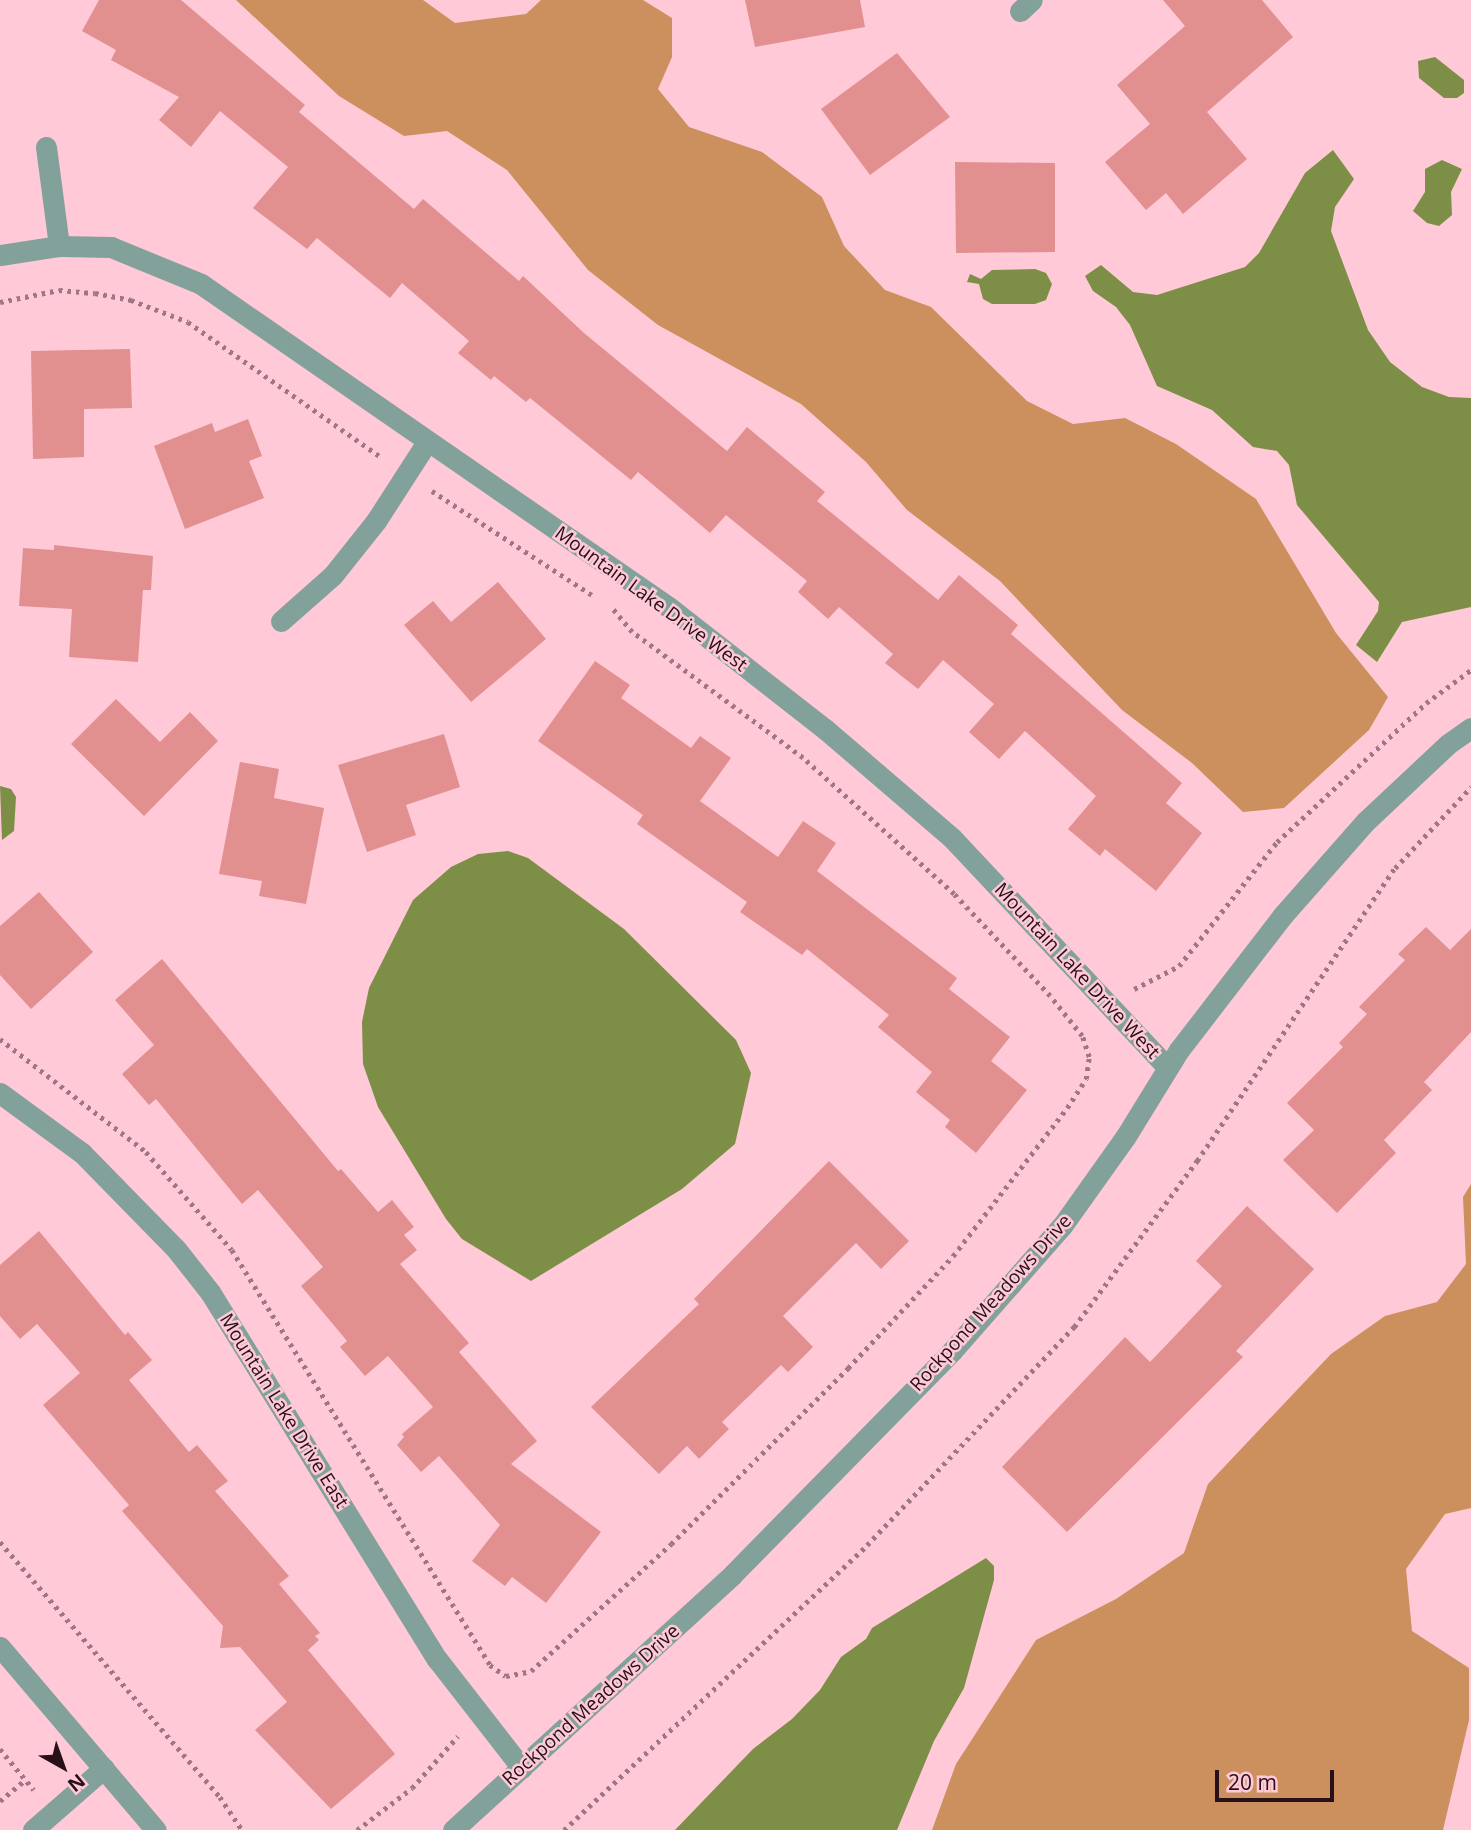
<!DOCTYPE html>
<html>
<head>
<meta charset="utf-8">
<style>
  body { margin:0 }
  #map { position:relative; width:1471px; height:1830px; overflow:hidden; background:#ffc9d7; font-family:"Open Sans",sans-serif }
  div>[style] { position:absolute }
  .forest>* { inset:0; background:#cb905e }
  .water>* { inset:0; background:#7d8e47 }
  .building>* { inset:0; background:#e1908f }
  .path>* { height:4.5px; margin-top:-2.25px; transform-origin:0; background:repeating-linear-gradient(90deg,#9f7782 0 3.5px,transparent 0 8.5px) }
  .minor>* { height:21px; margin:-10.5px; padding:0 10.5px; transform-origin:10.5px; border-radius:10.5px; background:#82a19b }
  span { translate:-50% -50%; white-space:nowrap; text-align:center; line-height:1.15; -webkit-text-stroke:5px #ffc9d7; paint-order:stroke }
  .street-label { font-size:19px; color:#271017 }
  .north { position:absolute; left:28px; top:1732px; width:70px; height:70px; -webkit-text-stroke:5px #ffc9d7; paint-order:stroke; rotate:140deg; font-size:19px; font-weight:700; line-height:28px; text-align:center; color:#271017 }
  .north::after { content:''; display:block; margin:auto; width:24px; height:32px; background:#271017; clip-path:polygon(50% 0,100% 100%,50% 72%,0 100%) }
  .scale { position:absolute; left:1215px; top:1770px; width:119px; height:32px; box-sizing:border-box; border:4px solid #271017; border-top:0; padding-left:9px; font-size:21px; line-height:24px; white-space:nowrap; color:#271017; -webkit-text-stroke:5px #ffc9d7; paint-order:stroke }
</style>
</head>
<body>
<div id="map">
  <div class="forest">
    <div style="clip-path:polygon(236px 0,423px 0,455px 23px,526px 14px,541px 0,643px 0,672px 18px,672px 57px,658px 89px,689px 127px,762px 152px,822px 197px,844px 246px,885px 290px,931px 307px,1027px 401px,1073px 424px,1125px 418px,1176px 444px,1256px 499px,1336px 633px,1388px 697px,1369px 730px,1284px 808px,1243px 812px,1192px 763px,1122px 710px,1000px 581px,907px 510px,866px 462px,801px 404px,658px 325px,588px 270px,507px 170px,447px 131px,404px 136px,339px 96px)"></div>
    <div style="clip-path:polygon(1471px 1184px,1471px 1508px,1445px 1514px,1406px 1569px,1412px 1631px,1469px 1668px,1469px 1720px,1443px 1830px,932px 1830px,956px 1764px,1036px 1640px,1116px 1599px,1184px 1553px,1208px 1484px,1331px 1354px,1385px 1316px,1437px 1302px,1466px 1264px,1463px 1197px)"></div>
  </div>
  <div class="water">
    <div style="clip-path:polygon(1435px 57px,1464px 80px,1464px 93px,1457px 98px,1444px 98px,1419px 78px,1418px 61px)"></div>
    <div style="clip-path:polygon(1333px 150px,1354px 179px,1335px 207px,1331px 231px,1368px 330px,1390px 362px,1422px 387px,1449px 397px,1471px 398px,1471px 607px,1402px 622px,1377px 662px,1356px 645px,1378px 611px,1379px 602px,1297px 505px,1289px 465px,1277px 451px,1253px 447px,1212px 410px,1157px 386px,1130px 325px,1116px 307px,1093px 291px,1085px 276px,1101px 265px,1133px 292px,1157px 295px,1245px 267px,1259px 253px,1305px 173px)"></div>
    <div style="clip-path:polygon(1442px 160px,1462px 169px,1451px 192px,1452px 215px,1439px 226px,1427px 223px,1413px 211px,1425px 192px,1425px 169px)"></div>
    <div style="clip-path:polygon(1035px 269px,1046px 273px,1052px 284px,1046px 300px,1035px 304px,992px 304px,983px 299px,979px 284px,967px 282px,970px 274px,981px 279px,992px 270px)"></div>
    <div style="clip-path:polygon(0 786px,11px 789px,16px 797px,14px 831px,2px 840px)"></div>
    <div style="clip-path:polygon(508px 851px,528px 858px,624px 929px,736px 1040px,751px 1073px,735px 1144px,682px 1189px,531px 1281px,462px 1239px,446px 1219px,378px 1107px,363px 1064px,362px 1022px,369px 988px,413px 900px,451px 867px,478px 854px)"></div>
    <div style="clip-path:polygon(986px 1558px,994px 1566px,994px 1580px,964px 1688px,934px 1741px,897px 1830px,675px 1830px,753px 1749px,792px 1719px,820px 1690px,841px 1657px,866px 1639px,872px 1628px)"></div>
  </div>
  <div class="building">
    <div style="clip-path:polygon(99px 0,181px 0,305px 105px,299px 112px,414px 209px,423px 199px,519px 281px,523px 276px,584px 333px,727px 451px,747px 427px,825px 492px,817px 501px,938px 600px,959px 575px,1018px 625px,1011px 634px,1182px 783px,1166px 803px,1202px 833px,1156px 891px,1105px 849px,1100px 856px,1068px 829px,1096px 796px,1025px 731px,999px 759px,969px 732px,994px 704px,943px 660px,918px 689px,885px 663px,893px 654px,839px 607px,828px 619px,798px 592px,807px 581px,726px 515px,710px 533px,638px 472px,631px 480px,530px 398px,526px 402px,494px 376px,491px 380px,458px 353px,469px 341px,402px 283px,390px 298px,317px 238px,307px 249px,253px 208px,288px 167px,220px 111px,191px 147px,159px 120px,179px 97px,111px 60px,116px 50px,82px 31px)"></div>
    <div style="clip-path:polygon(745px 0,860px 0,865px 27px,755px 47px)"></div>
    <div style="clip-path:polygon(1163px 0,1262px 0,1293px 37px,1207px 112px,1247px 159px,1183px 214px,1166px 193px,1146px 210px,1105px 162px,1150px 124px,1117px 85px,1185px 26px)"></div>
    <div style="clip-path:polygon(897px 53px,950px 117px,870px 175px,821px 109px)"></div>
    <div style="clip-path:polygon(955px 162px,1055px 163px,1055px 252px,956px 253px)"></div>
    <div style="clip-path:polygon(130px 349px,132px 408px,84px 409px,84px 457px,33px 459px,31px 351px)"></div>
    <div style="clip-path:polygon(248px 419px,262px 456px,249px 461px,264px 498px,185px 529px,154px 446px,212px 423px,215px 432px)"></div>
    <div style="clip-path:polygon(54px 545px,153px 556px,151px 590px,143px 590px,138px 662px,69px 657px,72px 609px,19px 606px,23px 548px,54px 550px)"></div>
    <div style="clip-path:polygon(498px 582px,546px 639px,471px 702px,404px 625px,433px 601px,451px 622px)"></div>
    <div style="clip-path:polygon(595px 661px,630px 685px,621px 698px,691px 748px,700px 736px,731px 758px,700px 801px,778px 857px,803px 821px,836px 843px,817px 871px,957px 978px,949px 989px,1010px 1037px,991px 1061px,1027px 1090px,976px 1153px,945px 1127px,950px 1120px,916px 1092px,932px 1072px,878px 1027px,889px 1015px,807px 949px,802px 955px,740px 912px,747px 902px,637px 824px,643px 815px,538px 741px)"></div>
    <div style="clip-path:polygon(116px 699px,160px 742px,190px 712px,218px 741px,144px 816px,71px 744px)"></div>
    <div style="clip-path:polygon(444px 734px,460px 787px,406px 805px,416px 835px,367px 852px,338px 765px)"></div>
    <div style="clip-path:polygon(240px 762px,279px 769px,274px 798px,324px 808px,306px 904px,259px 896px,262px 881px,219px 874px)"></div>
    <div style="clip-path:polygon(39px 892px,93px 952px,31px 1009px,0 975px,0 926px)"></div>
    <div style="clip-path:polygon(1426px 927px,1450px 950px,1471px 929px,1471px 1032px,1424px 1082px,1432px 1090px,1384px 1140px,1396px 1153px,1337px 1213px,1283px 1160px,1314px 1130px,1287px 1103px,1343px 1047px,1339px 1043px,1367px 1014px,1359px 1007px,1405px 960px,1398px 954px)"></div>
    <div style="clip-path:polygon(162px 959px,338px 1171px,341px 1169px,378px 1212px,392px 1200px,414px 1227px,404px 1235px,417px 1250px,400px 1264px,469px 1343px,459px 1352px,537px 1441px,511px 1464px,601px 1532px,546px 1603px,512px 1577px,505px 1586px,472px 1561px,500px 1525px,439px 1456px,421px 1472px,397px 1445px,404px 1437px,402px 1434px,433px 1407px,388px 1356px,365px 1376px,340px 1347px,347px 1341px,301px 1286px,323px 1267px,258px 1190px,242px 1204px,156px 1099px,149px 1105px,122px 1074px,154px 1045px,115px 1000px)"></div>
    <div style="clip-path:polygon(829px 1161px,909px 1241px,881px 1269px,856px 1243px,783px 1316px,813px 1347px,788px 1372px,781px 1365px,722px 1422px,729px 1429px,699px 1459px,687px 1446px,659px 1474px,591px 1407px,699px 1304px,694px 1299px)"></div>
    <div style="clip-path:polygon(1247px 1206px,1314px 1269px,1236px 1351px,1243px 1357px,1067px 1532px,1002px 1467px,1125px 1337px,1150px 1362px,1174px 1337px,1222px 1286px,1196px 1261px)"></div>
    <div style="clip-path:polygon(39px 1231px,125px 1335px,128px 1332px,152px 1360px,129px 1380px,189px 1452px,197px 1445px,228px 1481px,215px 1491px,289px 1576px,279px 1584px,320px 1633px,315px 1636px,319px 1640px,308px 1650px,395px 1754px,331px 1809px,255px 1730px,287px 1702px,240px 1647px,220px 1648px,223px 1626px,122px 1511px,129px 1505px,43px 1405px,80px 1373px,37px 1324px,20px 1339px,0 1316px,0 1265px)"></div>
  </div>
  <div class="path">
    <div style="left:0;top:302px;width:60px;rotate:-11.5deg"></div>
    <div style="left:59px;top:290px;width:36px;rotate:5deg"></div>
    <div style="left:95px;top:293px;width:37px;rotate:11deg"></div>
    <div style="left:131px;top:300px;width:61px;rotate:21.1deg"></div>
    <div style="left:188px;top:322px;width:236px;rotate:35deg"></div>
    <div style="left:432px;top:491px;width:191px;rotate:33deg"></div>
    <div style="left:1134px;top:989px;width:51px;rotate:-27.1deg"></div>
    <div style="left:1179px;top:966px;width:158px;rotate:-51.7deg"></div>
    <div style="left:1277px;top:842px;width:204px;rotate:-43deg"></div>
    <div style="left:1426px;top:703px;width:56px;rotate:-36.3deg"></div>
    <div style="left:0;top:1039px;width:185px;rotate:37.7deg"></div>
    <div style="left:146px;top:1152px;width:130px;rotate:48.7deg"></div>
    <div style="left:232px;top:1250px;width:489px;rotate:58.1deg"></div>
    <div style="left:490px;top:1665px;width:19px;rotate:35deg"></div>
    <div style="left:506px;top:1676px;width:25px;rotate:-11deg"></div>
    <div style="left:531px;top:1671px;width:189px;rotate:-42.2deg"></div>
    <div style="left:671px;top:1544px;width:250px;rotate:-44.8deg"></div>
    <div style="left:848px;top:1368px;width:154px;rotate:-46.8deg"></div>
    <div style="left:953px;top:1256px;width:187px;rotate:-52.4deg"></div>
    <div style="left:1067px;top:1108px;width:35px;rotate:-57deg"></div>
    <div style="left:1086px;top:1079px;width:22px;rotate:-82deg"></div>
    <div style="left:1089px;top:1057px;width:22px;rotate:-108deg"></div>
    <div style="left:1082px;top:1036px;width:51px;rotate:-128.7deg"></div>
    <div style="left:1050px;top:996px;width:140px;rotate:-133.3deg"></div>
    <div style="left:954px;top:894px;width:203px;rotate:-138deg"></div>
    <div style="left:803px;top:758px;width:212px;rotate:-143.6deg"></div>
    <div style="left:632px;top:632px;width:30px;rotate:-130deg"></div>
    <div style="left:0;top:1542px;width:337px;rotate:49.2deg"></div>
    <div style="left:220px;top:1797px;width:40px;rotate:56deg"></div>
    <div style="left:0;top:1749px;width:53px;rotate:50.3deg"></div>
    <div style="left:0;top:1801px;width:33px;rotate:-40deg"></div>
    <div style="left:357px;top:1830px;width:69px;rotate:-37.4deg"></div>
    <div style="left:412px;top:1788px;width:69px;rotate:-48.5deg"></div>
    <div style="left:564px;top:1830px;width:416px;rotate:-43.2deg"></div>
    <div style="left:867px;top:1545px;width:301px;rotate:-46.5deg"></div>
    <div style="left:1074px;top:1327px;width:207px;rotate:-53.5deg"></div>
    <div style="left:1197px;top:1161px;width:354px;rotate:-56deg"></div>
    <div style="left:1395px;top:868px;width:111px;rotate:-46.8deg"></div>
  </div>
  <div class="minor">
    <div style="left:1020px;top:11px;width:16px;rotate:-43deg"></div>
    <div style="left:46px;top:147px;width:100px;rotate:82.5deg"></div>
    <div style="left:0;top:255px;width:60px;rotate:-8.7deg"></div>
    <div style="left:59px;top:246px;width:52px;rotate:1.1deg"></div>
    <div style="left:111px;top:247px;width:97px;rotate:22.3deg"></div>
    <div style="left:201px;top:284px;width:570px;rotate:34.64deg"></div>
    <div style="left:670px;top:608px;width:197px;rotate:38deg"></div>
    <div style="left:825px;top:729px;width:167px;rotate:40.6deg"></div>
    <div style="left:952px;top:838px;width:314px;rotate:46.8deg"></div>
    <div style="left:281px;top:621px;width:69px;rotate:-41.5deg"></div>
    <div style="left:333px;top:575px;width:69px;rotate:-51.5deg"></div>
    <div style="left:376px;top:521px;width:94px;rotate:-57.2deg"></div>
    <div style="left:0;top:1093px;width:102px;rotate:36.2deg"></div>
    <div style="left:82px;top:1153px;width:134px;rotate:45.6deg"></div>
    <div style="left:176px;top:1249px;width:55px;rotate:51.7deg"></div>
    <div style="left:210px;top:1292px;width:432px;rotate:58.3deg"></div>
    <div style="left:437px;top:1659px;width:138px;rotate:52.1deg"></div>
    <div style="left:0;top:1647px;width:240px;rotate:49.6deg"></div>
    <div style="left:33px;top:1830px;width:94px;rotate:-41.1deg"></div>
    <div style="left:453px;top:1830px;width:379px;rotate:-42.4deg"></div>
    <div style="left:733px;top:1574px;width:313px;rotate:-45.5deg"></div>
    <div style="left:952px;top:1351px;width:167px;rotate:-48.7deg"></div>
    <div style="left:1062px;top:1226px;width:110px;rotate:-54.6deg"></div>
    <div style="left:1126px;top:1136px;width:101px;rotate:-58.4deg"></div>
    <div style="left:1179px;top:1050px;width:170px;rotate:-52.4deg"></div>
    <div style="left:1283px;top:915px;width:125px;rotate:-48.6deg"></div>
    <div style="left:1366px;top:821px;width:112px;rotate:-43.2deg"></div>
    <div style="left:1448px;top:744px;width:28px;rotate:-35deg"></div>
  </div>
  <div class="street-label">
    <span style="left:651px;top:599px;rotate:36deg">Mountain Lake Drive West</span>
    <span style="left:1077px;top:971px;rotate:47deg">Mountain Lake Drive West</span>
    <span style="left:991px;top:1303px;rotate:-48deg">Rockpond Meadows Drive</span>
    <span style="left:284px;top:1411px;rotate:58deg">Mountain Lake Drive East</span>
    <span style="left:591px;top:1705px;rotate:-42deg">Rockpond Meadows Drive</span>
  </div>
  <div class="north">N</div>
  <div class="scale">20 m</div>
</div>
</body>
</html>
